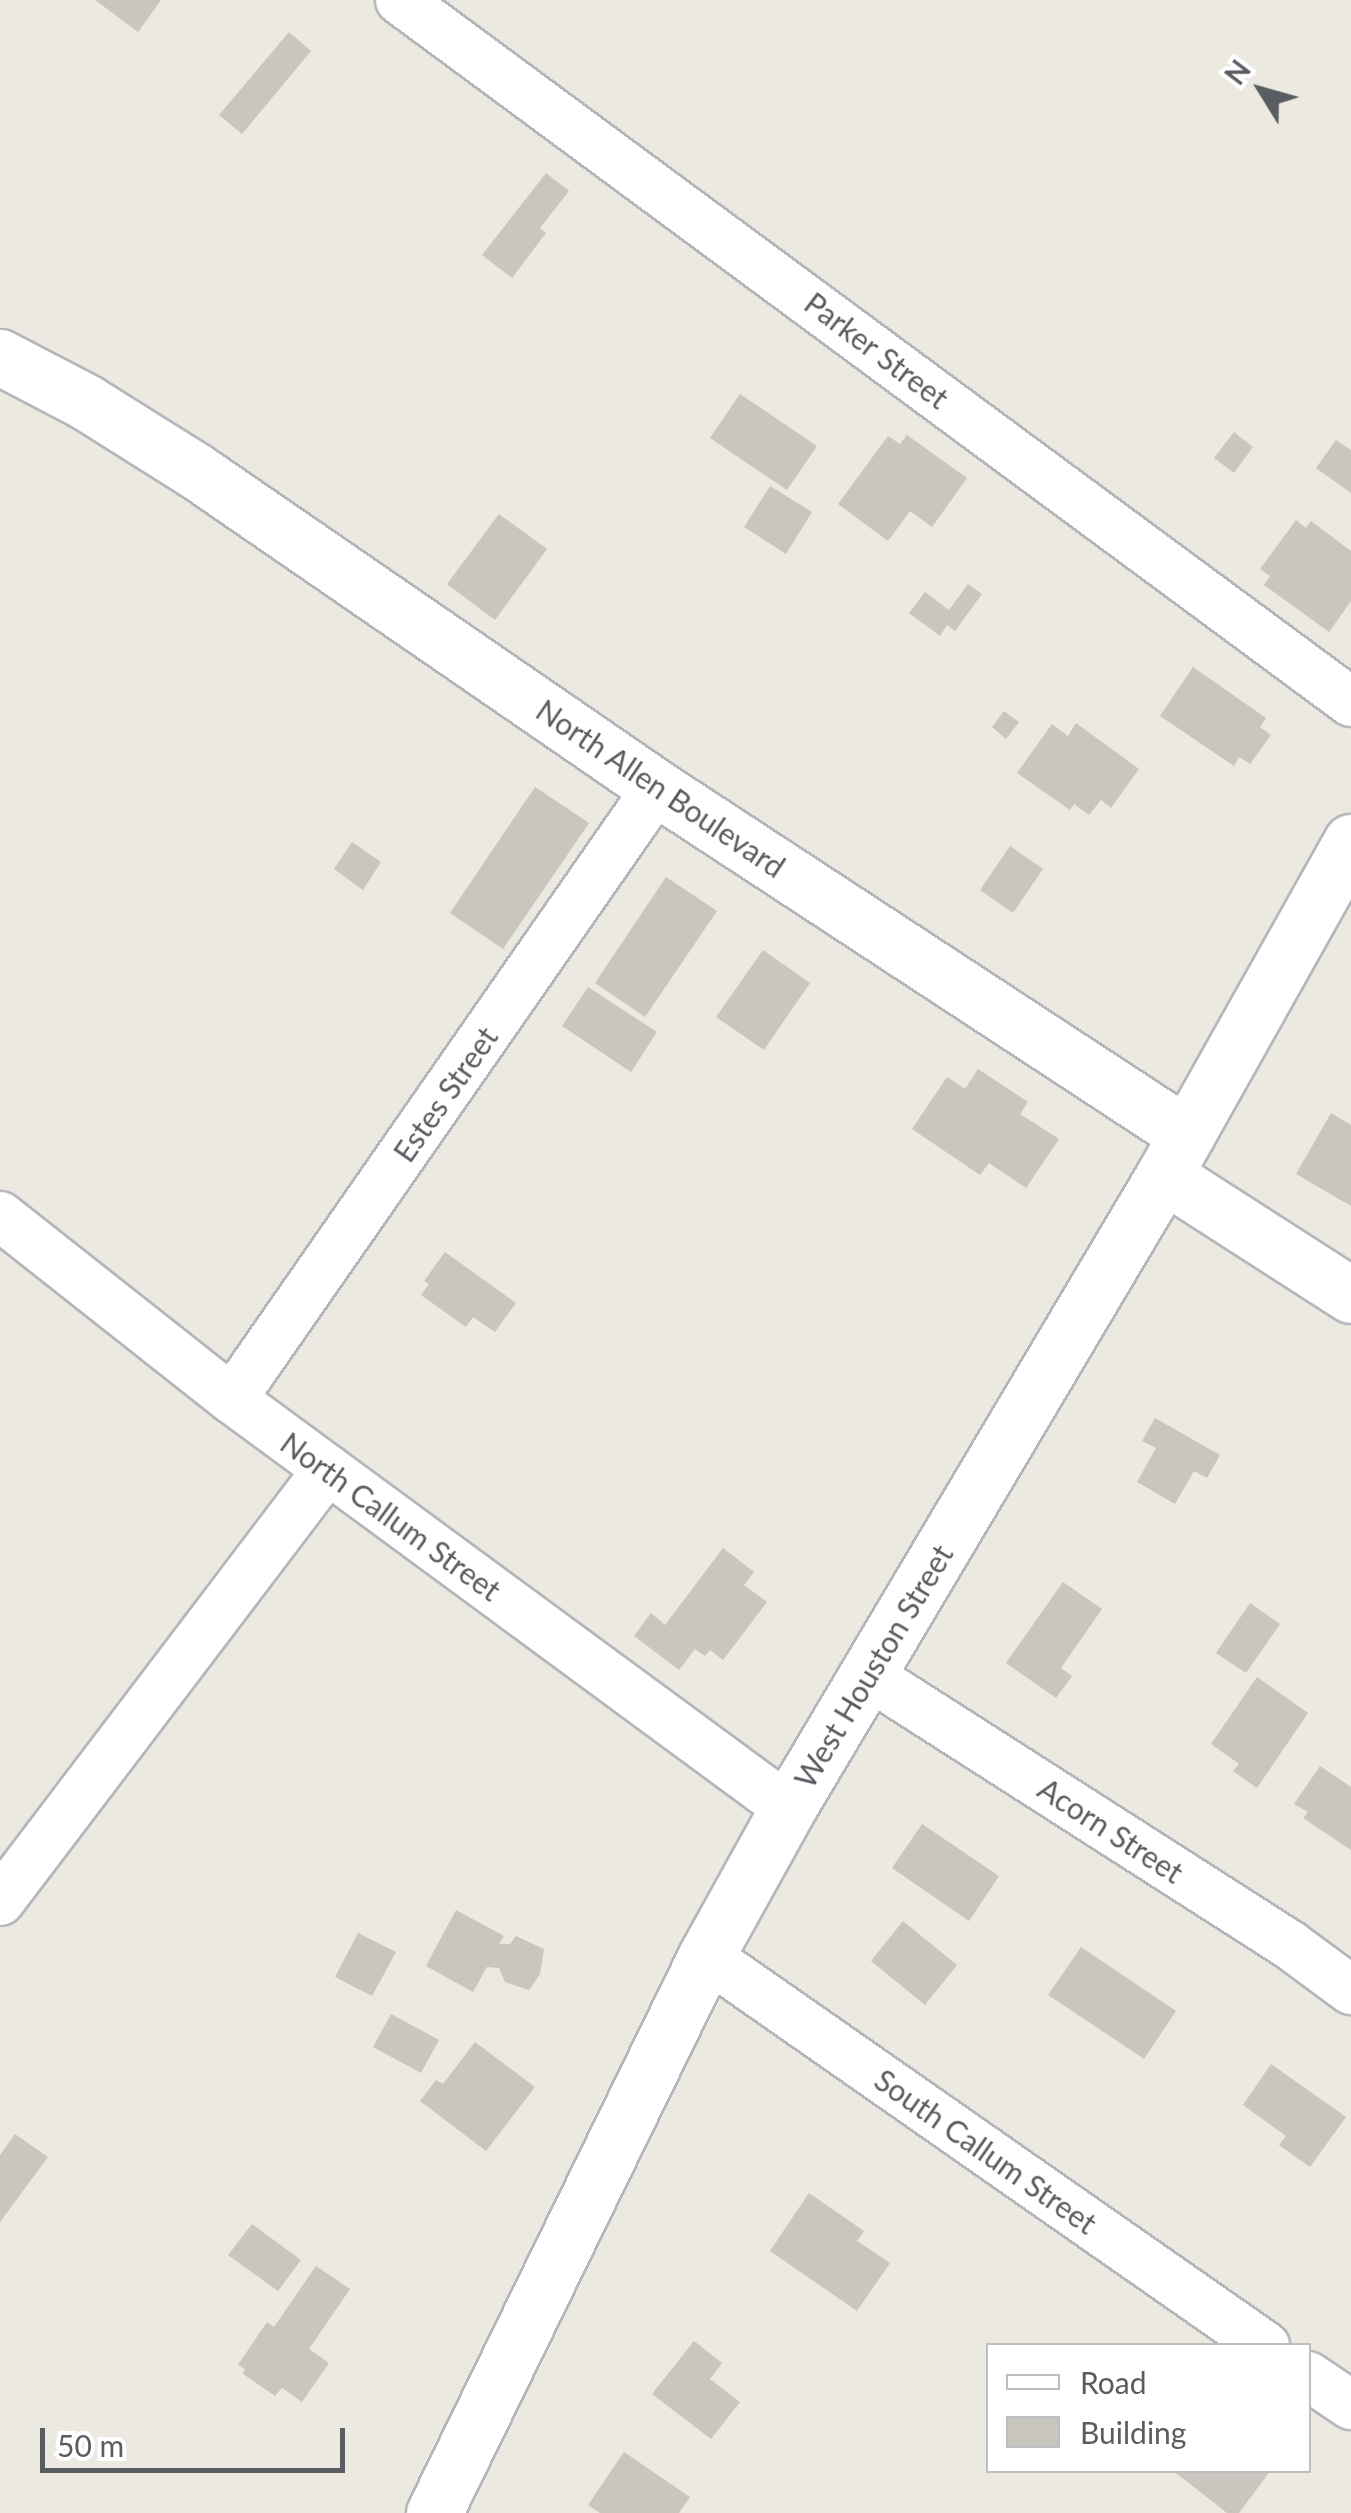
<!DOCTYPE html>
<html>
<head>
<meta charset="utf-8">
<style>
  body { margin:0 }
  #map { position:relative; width:1351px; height:2513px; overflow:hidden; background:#ece9e0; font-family:Lato,sans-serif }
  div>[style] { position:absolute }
  .building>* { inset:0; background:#c9c5bf }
  .roads { filter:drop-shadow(2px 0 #b3b6bb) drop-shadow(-2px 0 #b3b6bb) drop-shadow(0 2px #b3b6bb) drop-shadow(0 -2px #b3b6bb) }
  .minor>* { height:48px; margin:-24px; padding:0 24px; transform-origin:24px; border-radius:24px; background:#fff }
  .tertiary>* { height:55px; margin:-27.5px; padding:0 27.5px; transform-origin:27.5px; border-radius:27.5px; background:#fff }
  .secondary>* { height:55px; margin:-27.5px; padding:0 27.5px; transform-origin:27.5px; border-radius:27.5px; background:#fff }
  span { translate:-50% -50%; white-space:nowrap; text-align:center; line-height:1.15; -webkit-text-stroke:9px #fff; paint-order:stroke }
  .street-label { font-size:30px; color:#595d61 }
  .legend { position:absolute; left:986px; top:2343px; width:325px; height:130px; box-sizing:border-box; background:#fff; border:2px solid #bdbec0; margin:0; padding:12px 18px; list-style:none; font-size:30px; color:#595d61 }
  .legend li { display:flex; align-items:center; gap:20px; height:50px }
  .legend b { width:50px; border:2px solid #bdbec0 }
  .north { position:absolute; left:1211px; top:40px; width:100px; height:100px; -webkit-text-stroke:8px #fff; paint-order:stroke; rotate:307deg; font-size:28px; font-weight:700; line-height:40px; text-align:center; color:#595d61 }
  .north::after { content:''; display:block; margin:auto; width:35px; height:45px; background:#595d61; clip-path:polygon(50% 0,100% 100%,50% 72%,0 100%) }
  .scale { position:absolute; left:40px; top:2428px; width:305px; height:45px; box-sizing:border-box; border:5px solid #595d61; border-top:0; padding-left:12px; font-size:30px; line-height:35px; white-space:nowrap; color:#595d61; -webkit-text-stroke:8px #fff; paint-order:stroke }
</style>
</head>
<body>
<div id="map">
  <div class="building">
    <div style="clip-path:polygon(95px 0,161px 0,138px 32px)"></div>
    <div style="clip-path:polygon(289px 32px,311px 51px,242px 134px,219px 115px)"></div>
    <div style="clip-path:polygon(546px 173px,569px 191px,540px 228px,546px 233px,512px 278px,482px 255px)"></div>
    <div style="clip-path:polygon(740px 394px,817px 446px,787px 490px,710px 438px)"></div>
    <div style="clip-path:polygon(1234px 432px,1253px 447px,1234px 473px,1214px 458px)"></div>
    <div style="clip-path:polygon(907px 435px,967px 478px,932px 527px,910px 511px,888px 541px,838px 504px,888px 436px,900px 444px)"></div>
    <div style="clip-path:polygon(1336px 440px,1351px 450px,1351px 493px,1316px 468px)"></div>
    <div style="clip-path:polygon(770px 486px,812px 512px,786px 554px,744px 527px)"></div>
    <div style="clip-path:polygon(499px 514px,547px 549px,495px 620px,447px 584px)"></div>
    <div style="clip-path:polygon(1296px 520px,1306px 528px,1311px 521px,1351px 551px,1351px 601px,1329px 632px,1264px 585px,1270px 576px,1260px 569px)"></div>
    <div style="clip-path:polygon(968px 584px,982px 594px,955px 631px,947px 625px,940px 636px,909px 613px,925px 592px,949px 610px)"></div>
    <div style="clip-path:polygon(1193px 667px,1266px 718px,1260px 727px,1271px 735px,1250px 764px,1239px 757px,1234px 766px,1160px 716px)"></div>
    <div style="clip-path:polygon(1004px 711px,1019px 722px,1006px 739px,992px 727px)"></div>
    <div style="clip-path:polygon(1076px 723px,1139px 769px,1111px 808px,1101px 800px,1089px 815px,1074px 804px,1070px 810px,1017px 773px,1052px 724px,1068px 736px)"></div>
    <div style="clip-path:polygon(535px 787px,589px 823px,503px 949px,450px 913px)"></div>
    <div style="clip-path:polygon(352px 842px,381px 862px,363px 890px,334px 869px)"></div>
    <div style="clip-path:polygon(1010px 846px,1043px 869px,1013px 913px,980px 890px)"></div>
    <div style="clip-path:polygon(666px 877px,717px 911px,645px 1017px,595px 983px)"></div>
    <div style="clip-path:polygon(763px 950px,810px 983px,764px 1050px,716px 1017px)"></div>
    <div style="clip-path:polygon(588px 987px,657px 1032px,631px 1072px,562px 1026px)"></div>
    <div style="clip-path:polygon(978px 1069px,1028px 1102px,1020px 1114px,1059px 1139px,1026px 1188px,989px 1163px,980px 1175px,912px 1129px,947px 1077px,965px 1089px)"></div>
    <div style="clip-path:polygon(1331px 1113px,1351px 1125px,1351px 1206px,1296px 1174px)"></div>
    <div style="clip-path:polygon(445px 1252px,516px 1303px,495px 1332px,473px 1317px,466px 1327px,421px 1295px,429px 1284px,424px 1281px)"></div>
    <div style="clip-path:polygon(1155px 1418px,1220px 1455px,1207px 1478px,1194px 1471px,1175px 1504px,1137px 1482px,1156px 1448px,1142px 1441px)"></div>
    <div style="clip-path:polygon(723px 1548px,754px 1572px,744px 1585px,767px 1602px,723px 1660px,710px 1650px,705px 1656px,695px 1649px,679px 1670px,634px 1636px,651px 1613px,665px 1625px)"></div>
    <div style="clip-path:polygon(1063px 1582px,1102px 1609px,1061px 1668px,1072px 1676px,1056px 1698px,1006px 1663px)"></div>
    <div style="clip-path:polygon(1250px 1603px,1280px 1624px,1246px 1673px,1216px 1653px)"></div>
    <div style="clip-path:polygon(1257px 1677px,1308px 1713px,1257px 1788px,1233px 1771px,1239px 1764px,1211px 1744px)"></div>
    <div style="clip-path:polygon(1320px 1766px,1351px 1787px,1351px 1850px,1303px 1818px,1308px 1812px,1294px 1804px)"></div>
    <div style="clip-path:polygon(922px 1824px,999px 1876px,969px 1921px,892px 1868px)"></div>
    <div style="clip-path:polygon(456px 1910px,504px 1936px,499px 1944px,510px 1944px,516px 1936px,544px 1949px,540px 1974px,529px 1990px,505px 1982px,499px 1968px,487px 1967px,473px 1992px,426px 1966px)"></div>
    <div style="clip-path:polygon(903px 1921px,957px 1965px,925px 2005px,871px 1961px)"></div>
    <div style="clip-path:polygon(358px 1933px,396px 1952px,372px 1996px,335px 1977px)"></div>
    <div style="clip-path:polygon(1081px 1947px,1176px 2011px,1144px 2059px,1048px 1995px)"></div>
    <div style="clip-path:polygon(391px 2014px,439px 2040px,421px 2073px,373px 2047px)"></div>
    <div style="clip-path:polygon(475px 2042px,535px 2087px,486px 2151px,420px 2101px,436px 2080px,443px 2084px)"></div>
    <div style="clip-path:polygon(1271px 2064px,1346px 2117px,1310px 2167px,1279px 2145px,1286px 2136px,1243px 2105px)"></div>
    <div style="clip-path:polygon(15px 2134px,48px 2157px,0 2222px,0 2155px)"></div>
    <div style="clip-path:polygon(809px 2193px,864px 2231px,857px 2241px,890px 2263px,857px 2311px,770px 2251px)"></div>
    <div style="clip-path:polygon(252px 2224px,301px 2260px,278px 2291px,228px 2255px)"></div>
    <div style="clip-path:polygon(316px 2266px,350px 2289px,309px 2349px,329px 2363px,302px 2402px,282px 2388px,275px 2396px,243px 2374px,245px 2369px,238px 2365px,267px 2322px,274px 2327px)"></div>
    <div style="clip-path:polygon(694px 2341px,722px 2363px,710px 2379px,740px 2402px,711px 2439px,652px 2394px)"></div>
    <div style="clip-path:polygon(624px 2452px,690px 2497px,679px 2513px,600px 2513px,588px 2505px)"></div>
    <div style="clip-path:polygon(1172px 2470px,1271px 2470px,1239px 2513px,1227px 2513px)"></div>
  </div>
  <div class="roads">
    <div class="minor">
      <div style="left:400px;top:0;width:1182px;rotate:36.43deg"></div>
      <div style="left:0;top:1216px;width:295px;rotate:38.3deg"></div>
      <div style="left:232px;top:1399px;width:690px;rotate:36.34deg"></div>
      <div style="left:232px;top:1399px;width:744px;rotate:-55.18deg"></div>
      <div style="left:868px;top:1675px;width:501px;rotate:32.61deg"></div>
      <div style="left:1290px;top:1945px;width:76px;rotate:36.4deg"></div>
      <div style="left:0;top:1901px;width:542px;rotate:-52.79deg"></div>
      <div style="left:706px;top:1956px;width:682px;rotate:34.9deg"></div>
      <div style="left:1308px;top:2376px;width:52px;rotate:34deg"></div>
    </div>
    <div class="tertiary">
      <div style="left:0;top:357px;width:97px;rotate:27.6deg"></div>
      <div style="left:86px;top:402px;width:130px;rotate:32.1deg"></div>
      <div style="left:196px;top:471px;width:559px;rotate:34.51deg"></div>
      <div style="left:657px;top:788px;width:633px;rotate:33.21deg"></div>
      <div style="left:1164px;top:1175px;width:222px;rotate:32.7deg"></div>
    </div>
    <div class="secondary">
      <div style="left:434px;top:2513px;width:620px;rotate:-63.97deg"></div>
      <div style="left:706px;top:1956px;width:169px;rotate:-61deg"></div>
      <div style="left:788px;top:1808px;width:736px;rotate:-59.29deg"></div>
      <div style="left:1164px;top:1175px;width:382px;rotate:-60.7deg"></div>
    </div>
  </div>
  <div class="street-label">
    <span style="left:877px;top:350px;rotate:37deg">Parker Street</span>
    <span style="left:661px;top:788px;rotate:34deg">North Allen Boulevard</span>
    <span style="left:445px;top:1094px;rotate:-55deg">Estes Street</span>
    <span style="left:391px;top:1516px;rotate:36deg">North Callum Street</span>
    <span style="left:873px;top:1666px;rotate:-59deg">West Houston Street</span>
    <span style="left:1111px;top:1830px;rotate:33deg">Acorn Street</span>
    <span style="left:986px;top:2151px;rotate:35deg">South Callum Street</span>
  </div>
  <ul class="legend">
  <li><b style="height:12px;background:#fff"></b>Road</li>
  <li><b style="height:28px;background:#c9c5bf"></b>Building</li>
  </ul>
  <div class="north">N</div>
  <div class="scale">50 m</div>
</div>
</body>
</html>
